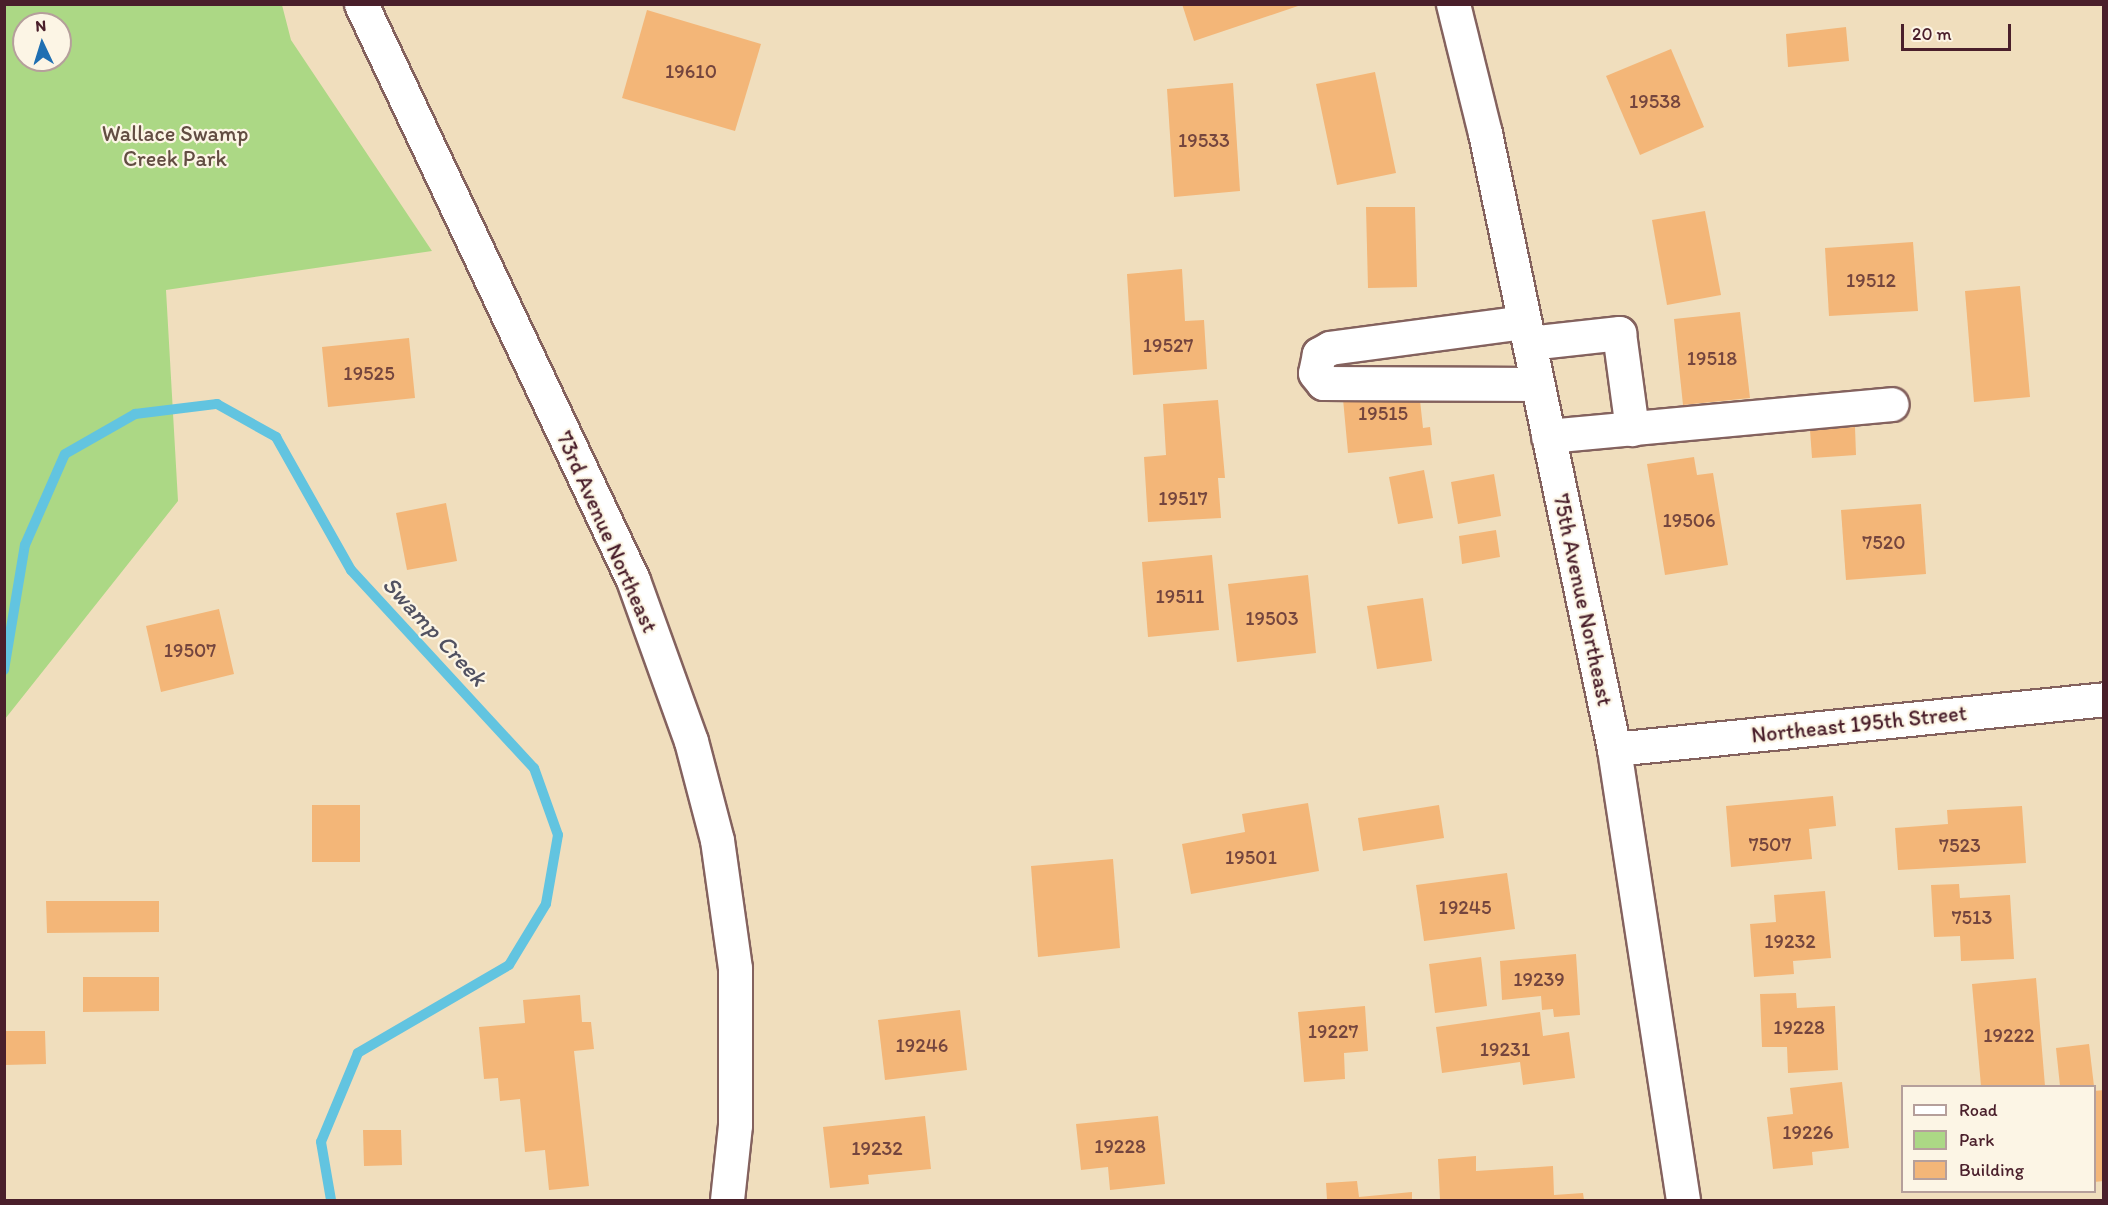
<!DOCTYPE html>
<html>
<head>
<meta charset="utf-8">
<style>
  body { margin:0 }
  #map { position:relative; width:2108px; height:1205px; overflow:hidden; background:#f0debd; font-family:Itim,sans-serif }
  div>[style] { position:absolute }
  .green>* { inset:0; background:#acd885 }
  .stream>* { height:10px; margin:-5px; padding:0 5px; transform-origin:5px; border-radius:5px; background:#62c4e0 }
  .building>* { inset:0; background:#f3b678 }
  .roads { filter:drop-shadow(2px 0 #84625e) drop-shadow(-2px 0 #84625e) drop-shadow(0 2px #84625e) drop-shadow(0 -2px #84625e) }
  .minor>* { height:33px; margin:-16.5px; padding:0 16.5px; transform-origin:16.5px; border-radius:16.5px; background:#fff }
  span { translate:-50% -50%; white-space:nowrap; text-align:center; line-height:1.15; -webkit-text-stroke:4.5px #fcf5e5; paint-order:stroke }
  .number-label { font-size:20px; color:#74453e }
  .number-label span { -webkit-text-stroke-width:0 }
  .park-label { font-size:22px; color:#624d42 }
  .street-label { font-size:22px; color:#4a1f2b }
  .water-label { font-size:24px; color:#515161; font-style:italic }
  .frame { position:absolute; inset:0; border:6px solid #4a1f2b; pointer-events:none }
  .legend { position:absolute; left:1901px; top:1085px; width:195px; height:108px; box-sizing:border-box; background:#fcf5e5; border:2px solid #b59f9b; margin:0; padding:8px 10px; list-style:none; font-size:18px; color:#4a1f2b }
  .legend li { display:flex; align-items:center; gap:12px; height:30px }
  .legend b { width:30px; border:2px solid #b59f9b }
  .north { position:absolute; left:12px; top:12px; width:60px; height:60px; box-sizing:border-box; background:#fcf5e5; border:2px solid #b59f9b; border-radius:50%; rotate:356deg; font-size:16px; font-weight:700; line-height:24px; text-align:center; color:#4a1f2b }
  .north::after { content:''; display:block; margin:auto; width:21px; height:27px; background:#1f6fb2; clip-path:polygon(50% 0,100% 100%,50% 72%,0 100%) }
  .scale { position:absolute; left:1901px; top:24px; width:110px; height:27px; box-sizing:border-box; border:3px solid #4a1f2b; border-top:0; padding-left:8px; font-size:18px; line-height:21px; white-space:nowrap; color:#4a1f2b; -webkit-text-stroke:4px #fcf5e5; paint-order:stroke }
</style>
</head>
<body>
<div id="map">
  <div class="green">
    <div style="clip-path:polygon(evenodd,5px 4px,282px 5px,291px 40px,432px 251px,166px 290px,178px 501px,5px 719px,5px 4px,24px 24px,60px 24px,60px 60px,24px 60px,24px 24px)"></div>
  </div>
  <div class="stream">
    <div style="left:4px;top:670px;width:127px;rotate:-80.5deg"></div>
    <div style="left:25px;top:545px;width:99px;rotate:-66.3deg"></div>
    <div style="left:65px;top:454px;width:81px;rotate:-29.7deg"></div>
    <div style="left:135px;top:414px;width:83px;rotate:-7deg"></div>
    <div style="left:217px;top:404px;width:68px;rotate:29.2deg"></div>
    <div style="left:276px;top:437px;width:153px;rotate:60.6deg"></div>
    <div style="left:351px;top:570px;width:270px;rotate:47.3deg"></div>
    <div style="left:534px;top:768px;width:71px;rotate:70.3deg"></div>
    <div style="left:558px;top:835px;width:70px;rotate:99.9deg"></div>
    <div style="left:546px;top:904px;width:71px;rotate:121.2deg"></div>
    <div style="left:509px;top:965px;width:175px;rotate:149.8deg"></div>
    <div style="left:358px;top:1053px;width:96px;rotate:112.6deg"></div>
    <div style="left:321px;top:1142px;width:59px;rotate:80.2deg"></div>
  </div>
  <div class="building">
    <div style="clip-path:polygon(1182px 4px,1301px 4px,1301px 5px,1194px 41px)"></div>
    <div style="clip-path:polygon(647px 10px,761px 44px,735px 131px,622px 98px)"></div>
    <div style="clip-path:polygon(1846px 27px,1849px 61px,1788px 67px,1786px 34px)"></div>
    <div style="clip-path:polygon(1671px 49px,1704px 127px,1640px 155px,1606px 76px)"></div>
    <div style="clip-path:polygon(1375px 72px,1396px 173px,1337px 185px,1316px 84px)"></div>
    <div style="clip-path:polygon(1233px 83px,1240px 191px,1174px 197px,1167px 89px)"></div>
    <div style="clip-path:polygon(1366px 207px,1415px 207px,1417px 287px,1368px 288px)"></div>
    <div style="clip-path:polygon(1705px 211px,1721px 295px,1667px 305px,1652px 220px)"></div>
    <div style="clip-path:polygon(1913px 242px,1918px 311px,1829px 316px,1825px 248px)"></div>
    <div style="clip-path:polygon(1182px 269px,1185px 321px,1204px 320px,1207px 369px,1133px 375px,1127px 274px)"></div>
    <div style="clip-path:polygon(2020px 286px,2030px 397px,1974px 402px,1965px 291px)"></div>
    <div style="clip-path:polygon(1740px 312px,1750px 398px,1683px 405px,1674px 319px)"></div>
    <div style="clip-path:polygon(409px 338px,415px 398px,328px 407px,322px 347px)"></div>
    <div style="clip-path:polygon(1419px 391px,1423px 428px,1430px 427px,1432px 445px,1348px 453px,1343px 399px)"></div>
    <div style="clip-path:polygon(1218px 400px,1225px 478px,1218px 478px,1221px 518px,1148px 522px,1144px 457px,1166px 455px,1163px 404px)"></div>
    <div style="clip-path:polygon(1855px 427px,1856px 455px,1812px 458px,1810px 430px)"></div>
    <div style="clip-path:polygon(1694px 457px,1697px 475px,1713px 473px,1728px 565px,1665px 575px,1647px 464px)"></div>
    <div style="clip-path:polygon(1424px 470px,1433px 518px,1398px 524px,1389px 477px)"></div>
    <div style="clip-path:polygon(1494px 474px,1501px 516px,1458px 524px,1451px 482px)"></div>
    <div style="clip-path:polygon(446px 503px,457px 561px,407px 570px,396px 513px)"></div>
    <div style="clip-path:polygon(1921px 504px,1926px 574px,1846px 580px,1841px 510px)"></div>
    <div style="clip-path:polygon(1496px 530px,1500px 557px,1462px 564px,1459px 536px)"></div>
    <div style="clip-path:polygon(1212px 555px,1219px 630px,1148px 637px,1142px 562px)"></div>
    <div style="clip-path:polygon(1308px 575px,1316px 653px,1237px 662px,1228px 584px)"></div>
    <div style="clip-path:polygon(1423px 598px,1432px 661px,1377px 669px,1367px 606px)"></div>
    <div style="clip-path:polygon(219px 609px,234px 674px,161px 692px,146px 626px)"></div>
    <div style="clip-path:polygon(1833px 796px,1836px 826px,1809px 829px,1812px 859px,1731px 867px,1726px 806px)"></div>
    <div style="clip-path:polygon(1308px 803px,1319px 871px,1191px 894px,1182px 844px,1245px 832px,1242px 814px)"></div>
    <div style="clip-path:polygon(312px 805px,360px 805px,360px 862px,312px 862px)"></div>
    <div style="clip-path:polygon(1439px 805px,1444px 838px,1363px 851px,1358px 818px)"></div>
    <div style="clip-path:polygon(2022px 806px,2026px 863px,1898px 870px,1895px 828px,1948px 824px,1947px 810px)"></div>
    <div style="clip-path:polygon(1113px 859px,1120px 948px,1038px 957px,1031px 866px)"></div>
    <div style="clip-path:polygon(1507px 873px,1515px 929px,1424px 941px,1416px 885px)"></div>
    <div style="clip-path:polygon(1959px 884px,1960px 898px,2010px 895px,2014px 959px,1961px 961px,1960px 936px,1934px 937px,1931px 885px)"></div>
    <div style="clip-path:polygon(1825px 891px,1831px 958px,1793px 961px,1794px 974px,1754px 977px,1750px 924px,1776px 922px,1774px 895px)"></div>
    <div style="clip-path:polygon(46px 901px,159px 901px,159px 932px,47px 933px)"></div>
    <div style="clip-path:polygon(1576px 954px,1580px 1015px,1554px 1017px,1553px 1009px,1542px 1010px,1541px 996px,1502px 1000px,1500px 961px)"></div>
    <div style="clip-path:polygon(1481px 957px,1487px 1006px,1435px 1013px,1429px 964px)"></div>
    <div style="clip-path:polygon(83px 977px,159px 977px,159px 1011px,83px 1012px)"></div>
    <div style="clip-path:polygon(2036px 978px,2045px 1086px,1981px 1086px,1972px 984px)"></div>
    <div style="clip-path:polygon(1796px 993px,1797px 1008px,1835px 1006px,1838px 1070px,1788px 1073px,1787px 1047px,1762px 1047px,1760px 994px)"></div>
    <div style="clip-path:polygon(580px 995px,582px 1022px,591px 1022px,594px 1049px,574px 1051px,589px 1186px,549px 1190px,545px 1150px,525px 1152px,520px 1099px,500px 1101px,498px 1078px,484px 1079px,479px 1027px,525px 1023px,523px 1000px)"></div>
    <div style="clip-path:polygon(1365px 1006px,1368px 1051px,1344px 1053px,1345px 1079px,1304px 1082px,1298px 1012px)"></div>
    <div style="clip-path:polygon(960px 1010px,967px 1070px,885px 1080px,878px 1020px)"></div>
    <div style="clip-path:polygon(1540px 1012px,1543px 1036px,1569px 1032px,1575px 1078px,1523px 1085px,1520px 1062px,1442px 1073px,1436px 1027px)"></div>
    <div style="clip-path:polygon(4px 1031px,45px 1031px,46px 1064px,4px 1065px)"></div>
    <div style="clip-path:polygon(2089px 1044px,2094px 1086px,2060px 1086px,2056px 1048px)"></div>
    <div style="clip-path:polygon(1842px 1082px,1849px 1148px,1812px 1152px,1813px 1165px,1773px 1169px,1767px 1117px,1793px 1114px,1790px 1088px)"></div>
    <div style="clip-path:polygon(2104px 1090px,2104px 1181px,2094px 1182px,2094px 1091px)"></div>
    <div style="clip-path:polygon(925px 1116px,931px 1169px,868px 1175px,869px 1184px,830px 1188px,823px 1127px)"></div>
    <div style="clip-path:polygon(1158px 1116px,1165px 1184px,1110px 1190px,1108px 1167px,1081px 1170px,1076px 1124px)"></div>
    <div style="clip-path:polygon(363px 1130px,401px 1130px,402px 1165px,364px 1166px)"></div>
    <div style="clip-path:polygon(1476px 1156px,1476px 1171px,1553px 1166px,1554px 1195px,1583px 1193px,1584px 1200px,1440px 1200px,1438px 1159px)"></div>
    <div style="clip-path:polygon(1357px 1181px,1359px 1197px,1412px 1192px,1412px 1200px,1327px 1200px,1326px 1183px)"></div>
  </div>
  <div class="roads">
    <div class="minor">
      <div style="left:361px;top:4px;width:637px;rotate:64.72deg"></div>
      <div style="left:633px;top:580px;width:171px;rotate:70.2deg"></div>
      <div style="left:691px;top:741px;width:102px;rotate:75.3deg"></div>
      <div style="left:717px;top:840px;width:129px;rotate:82deg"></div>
      <div style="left:735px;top:968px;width:157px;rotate:90deg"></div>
      <div style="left:735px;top:1125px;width:75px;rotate:96.1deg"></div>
      <div style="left:1453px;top:4px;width:133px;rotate:76.1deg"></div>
      <div style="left:1485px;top:133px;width:629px;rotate:78.17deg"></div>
      <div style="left:1614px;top:749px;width:456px;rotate:81.3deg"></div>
      <div style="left:1524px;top:322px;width:196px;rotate:172.4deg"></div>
      <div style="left:1330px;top:348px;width:13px;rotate:151deg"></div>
      <div style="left:1319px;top:354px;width:19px;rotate:102deg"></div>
      <div style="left:1315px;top:373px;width:13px;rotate:51deg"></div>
      <div style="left:1323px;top:383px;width:214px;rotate:0.3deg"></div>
      <div style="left:1529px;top:343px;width:91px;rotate:-6.3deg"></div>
      <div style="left:1619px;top:333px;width:97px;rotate:82.3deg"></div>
      <div style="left:1548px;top:436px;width:345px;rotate:-5.3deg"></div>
      <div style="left:1614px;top:749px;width:493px;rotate:-5.8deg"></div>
    </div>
  </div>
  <div class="number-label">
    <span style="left:691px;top:71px">19610</span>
    <span style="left:1655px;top:101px">19538</span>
    <span style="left:1204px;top:140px">19533</span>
    <span style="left:1871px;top:280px">19512</span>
    <span style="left:1168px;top:345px">19527</span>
    <span style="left:1712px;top:358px">19518</span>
    <span style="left:369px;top:373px">19525</span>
    <span style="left:1383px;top:413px">19515</span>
    <span style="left:1183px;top:498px">19517</span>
    <span style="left:1689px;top:520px">19506</span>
    <span style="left:1884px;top:542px">7520</span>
    <span style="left:1180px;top:596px">19511</span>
    <span style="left:1272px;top:618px">19503</span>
    <span style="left:190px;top:650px">19507</span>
    <span style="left:1770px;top:844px">7507</span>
    <span style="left:1960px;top:845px">7523</span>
    <span style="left:1251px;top:857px">19501</span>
    <span style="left:1465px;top:907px">19245</span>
    <span style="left:1972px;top:917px">7513</span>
    <span style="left:1790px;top:941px">19232</span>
    <span style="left:1539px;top:979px">19239</span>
    <span style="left:1799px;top:1027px">19228</span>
    <span style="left:1333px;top:1031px">19227</span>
    <span style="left:2009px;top:1035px">19222</span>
    <span style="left:922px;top:1045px">19246</span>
    <span style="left:1505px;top:1049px">19231</span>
    <span style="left:1808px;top:1132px">19226</span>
    <span style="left:1120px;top:1146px">19228</span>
    <span style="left:877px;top:1148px">19232</span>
  </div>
  <div class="park-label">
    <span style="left:175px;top:146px">Wallace Swamp<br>Creek Park</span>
  </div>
  <div class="street-label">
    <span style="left:607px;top:532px;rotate:66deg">73rd Avenue Northeast</span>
    <span style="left:1583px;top:600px;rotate:78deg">75th Avenue Northeast</span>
    <span style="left:1859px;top:724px;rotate:-6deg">Northeast 195th Street</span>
  </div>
  <div class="water-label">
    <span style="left:435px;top:631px;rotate:47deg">Swamp Creek</span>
  </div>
  <div class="frame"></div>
  <ul class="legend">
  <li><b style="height:8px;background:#fff"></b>Road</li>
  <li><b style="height:16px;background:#acd885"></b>Park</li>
  <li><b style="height:16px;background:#f3b678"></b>Building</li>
  </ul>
  <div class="north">N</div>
  <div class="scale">20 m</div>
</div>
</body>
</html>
